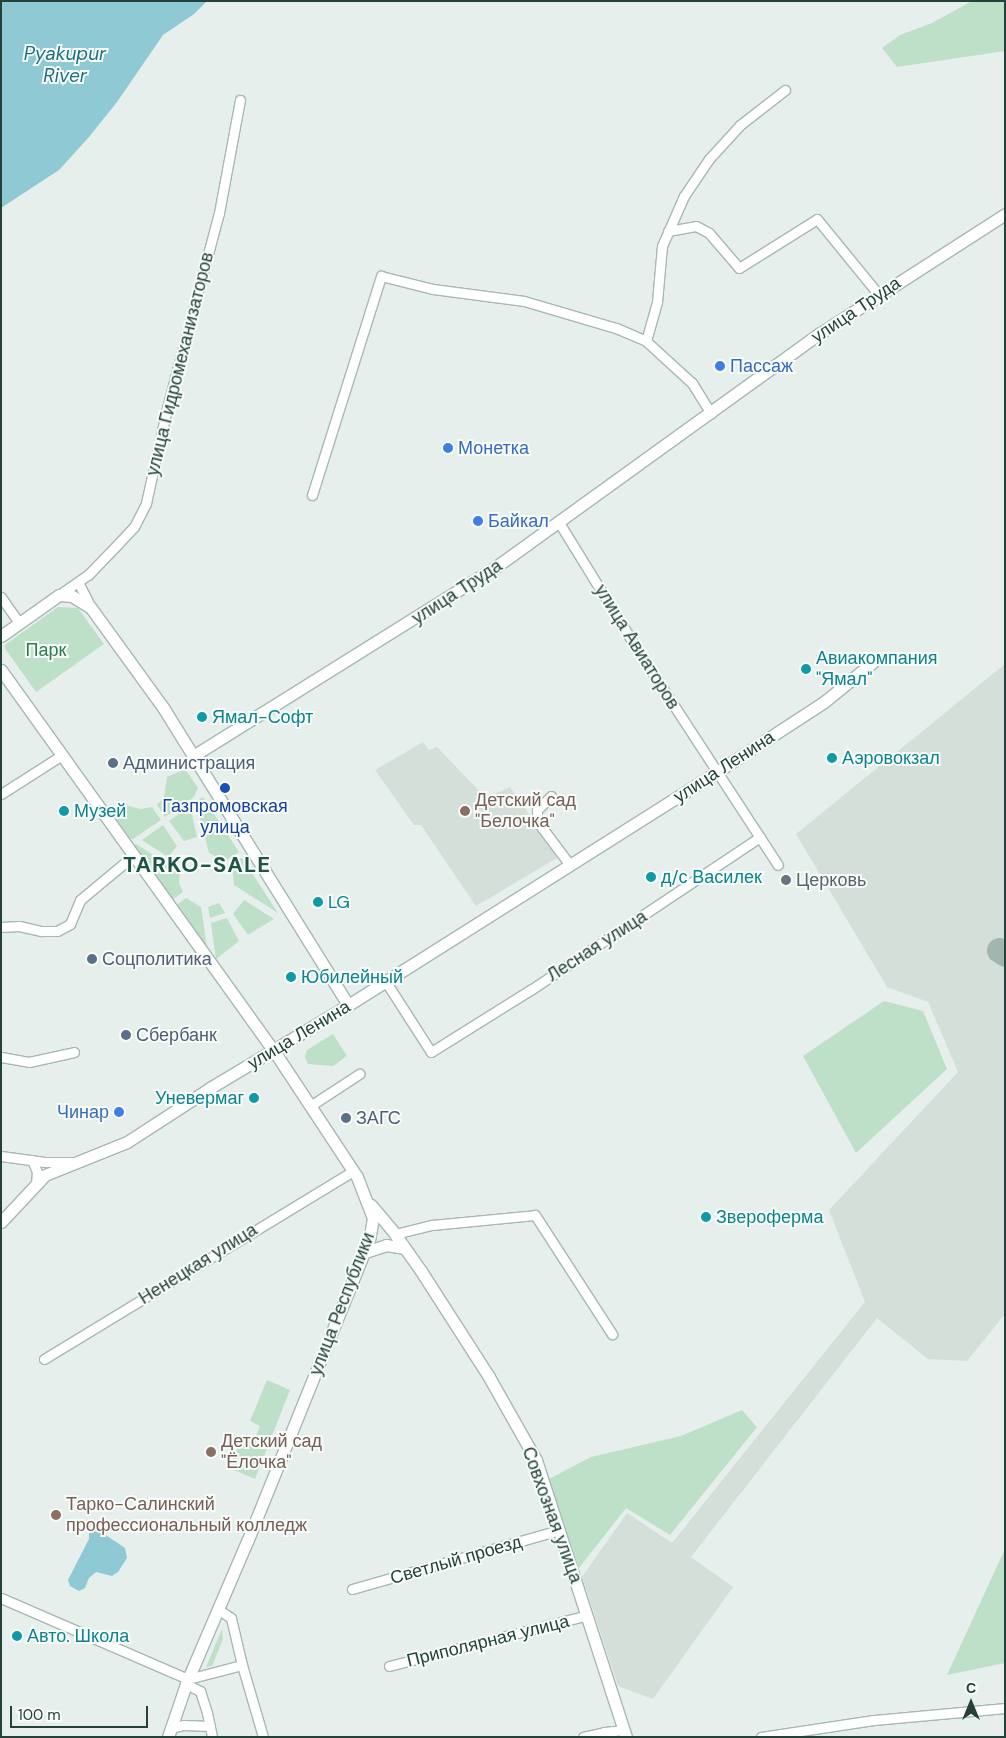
<!DOCTYPE html>
<html>
<head>
<meta charset="utf-8">
<style>
  body { margin:0 }
  #map { position:relative; width:1006px; height:1738px; overflow:hidden; background:#e6efeb; font-family:"DM Sans",sans-serif }
  div>[style] { position:absolute }
  .built>* { inset:0; background:#d4dfda }
  .green>* { inset:0; background:#bfe0c8 }
  .water>* { inset:0; background:#8ec9d4 }
  .taxiway>* { height:25px; margin:-12.5px; padding:0 12.5px; transform-origin:12.5px; border-radius:12.5px; background:#a2b6b0 }
  .roads { filter:drop-shadow(1px 0 #a8b8b2) drop-shadow(-1px 0 #a8b8b2) drop-shadow(0 1px #a8b8b2) drop-shadow(0 -1px #a8b8b2) }
  .street>* { height:9px; margin:-4.5px; padding:0 4.5px; transform-origin:4.5px; border-radius:4.5px; background:#fff }
  .secondary>* { height:11px; margin:-5.5px; padding:0 5.5px; transform-origin:5.5px; border-radius:5.5px; background:#fff }
  .dots>* { width:14px; height:14px; translate:-50% -50%; box-sizing:border-box; border:2px solid #f7fbf9; border-radius:50% }
  span { translate:-50% -50%; white-space:nowrap; text-align:center; line-height:1.15; -webkit-text-stroke:4px #f7fbf9; paint-order:stroke }
  .street-label { font-size:18px; color:#24423a }
  .shop-label { font-size:18px; color:#366cbe }
  .left { translate:0 -50%; text-align:left }
  .right { translate:-100% -50%; text-align:right }
  .park-label { font-size:18px; color:#2d7a4b }
  .culture-label { font-size:18px; color:#0d838f }
  .service-label { font-size:18px; color:#4e5e75 }
  .education-label { font-size:18px; color:#785e54 }
  .transit-label { font-size:18px; color:#164399 }
  .worship-label { font-size:18px; color:#5b616d }
  .water-label { font-size:19px; color:#1c6f80; font-style:italic }
  .district-label { font-size:22px; color:#1f5548; font-weight:700; letter-spacing:1px }
  .frame { position:absolute; inset:0; border:2px solid #24423a; pointer-events:none }
  .north { position:absolute; left:946px; top:1678px; width:50px; height:50px; -webkit-text-stroke:4px #f7fbf9; paint-order:stroke; rotate:0deg; font-size:14px; font-weight:700; line-height:20px; text-align:center; color:#24423a }
  .north::after { content:''; display:block; margin:auto; width:18px; height:22px; background:#24423a; clip-path:polygon(50% 0,100% 100%,50% 72%,0 100%) }
  .scale { position:absolute; left:10px; top:1706px; width:138px; height:22px; box-sizing:border-box; border:2px solid #24423a; border-top:0; padding-left:6px; font-size:15px; line-height:18px; white-space:nowrap; color:#24423a; -webkit-text-stroke:4px #f7fbf9; paint-order:stroke }
</style>
</head>
<body>
<div id="map">
  <div class="built">
    <div style="clip-path:polygon(1005px 664px,1005px 1314px,967px 1361px,928px 1359px,877px 1318px,691px 1557px,733px 1587px,653px 1699px,618px 1686px,582px 1577px,627px 1513px,672px 1543px,865px 1302px,829px 1210px,958px 1072px,928px 1002px,887px 987px,796px 834px)"></div>
    <div style="clip-path:polygon(423px 742px,429px 750px,437px 747px,486px 798px,510px 787px,559px 857px,476px 906px,421px 825px,414px 825px,375px 770px)"></div>
  </div>
  <div class="green">
    <div style="clip-path:polygon(972px 1px,1005px 1px,1005px 51px,897px 67px,882px 48px,900px 35px,932px 23px)"></div>
    <div style="clip-path:polygon(58px 607px,78px 608px,104px 644px,36px 692px,4px 647px,6px 644px)"></div>
    <div style="clip-path:polygon(185px 769px,198px 788px,194px 797px,165px 817px,157px 805px,164px 797px,167px 777px)"></div>
    <div style="clip-path:polygon(203px 797px,239px 852px,225px 861px,209px 853px,196px 802px)"></div>
    <div style="clip-path:polygon(125px 805px,141px 809px,152px 807px,161px 820px,133px 839px,125px 838px,112px 819px)"></div>
    <div style="clip-path:polygon(190px 806px,197px 837px,184px 841px,169px 821px)"></div>
    <div style="clip-path:polygon(163px 825px,177px 846px,168px 857px,142px 840px)"></div>
    <div style="clip-path:polygon(136px 844px,180px 872px,179px 883px,183px 892px,171px 901px,133px 847px)"></div>
    <div style="clip-path:polygon(242px 858px,278px 913px,234px 885px,233px 874px,230px 867px)"></div>
    <div style="clip-path:polygon(186px 898px,201px 907px,208px 954px,175px 906px)"></div>
    <div style="clip-path:polygon(244px 900px,274px 919px,248px 935px,233px 914px)"></div>
    <div style="clip-path:polygon(219px 903px,225px 913px,210px 918px,208px 907px)"></div>
    <div style="clip-path:polygon(227px 918px,239px 941px,216px 959px,211px 923px)"></div>
    <div style="clip-path:polygon(884px 1001px,923px 1011px,947px 1069px,856px 1153px,803px 1056px)"></div>
    <div style="clip-path:polygon(333px 1034px,347px 1056px,333px 1066px,308px 1064px,305px 1057px,307px 1050px)"></div>
    <div style="clip-path:polygon(267px 1380px,290px 1390px,255px 1479px,229px 1468px,242px 1437px,254px 1441px,260px 1426px,250px 1421px)"></div>
    <div style="clip-path:polygon(742px 1410px,757px 1427px,670px 1535px,626px 1508px,579px 1568px,549px 1479px,591px 1457px,681px 1436px)"></div>
    <div style="clip-path:polygon(1004px 1551px,1005px 1663px,947px 1675px)"></div>
    <div style="clip-path:polygon(222px 1629px,223px 1639px,212px 1666px,206px 1667px)"></div>
  </div>
  <div class="water">
    <div style="clip-path:polygon(1px 1px,207px 1px,194px 14px,163px 35px,117px 102px,89px 137px,59px 170px,1px 208px)"></div>
    <div style="clip-path:polygon(95px 1528px,125px 1548px,127px 1558px,118px 1572px,112px 1576px,96px 1572px,89px 1578px,85px 1588px,79px 1591px,70px 1586px,68px 1580px,89px 1539px,89px 1529px)"></div>
  </div>
  <div class="taxiway">
    <div style="left:999px;top:950px;width:7px;rotate:34deg"></div>
  </div>
  <div class="roads">
    <div class="street">
      <div style="left:668px;top:231px;width:28px;rotate:-10deg"></div>
      <div style="left:696px;top:226px;width:15px;rotate:28deg"></div>
      <div style="left:709px;top:233px;width:46px;rotate:49.4deg"></div>
      <div style="left:739px;top:268px;width:92px;rotate:-32.1deg"></div>
      <div style="left:817px;top:219px;width:98px;rotate:50.8deg"></div>
      <div style="left:646px;top:341px;width:41px;rotate:-74.2deg"></div>
      <div style="left:657px;top:302px;width:56px;rotate:-84.9deg"></div>
      <div style="left:662px;top:246px;width:55px;rotate:-66.3deg"></div>
      <div style="left:684px;top:196px;width:45px;rotate:-56deg"></div>
      <div style="left:709px;top:159px;width:46px;rotate:-47.6deg"></div>
      <div style="left:740px;top:125px;width:57px;rotate:-37.9deg"></div>
      <div style="left:312px;top:495px;width:230px;rotate:-72.5deg"></div>
      <div style="left:381px;top:276px;width:54px;rotate:14deg"></div>
      <div style="left:433px;top:289px;width:92px;rotate:7.5deg"></div>
      <div style="left:524px;top:301px;width:96px;rotate:16.4deg"></div>
      <div style="left:616px;top:328px;width:33px;rotate:23deg"></div>
      <div style="left:646px;top:341px;width:62px;rotate:42.4deg"></div>
      <div style="left:692px;top:383px;width:36px;rotate:58deg"></div>
      <div style="left:558px;top:521px;width:154px;rotate:58.3deg"></div>
      <div style="left:639px;top:652px;width:254px;rotate:56.9deg"></div>
      <div style="left:78px;top:582px;width:27px;rotate:63deg"></div>
      <div style="left:59px;top:595px;width:35px;rotate:-35deg"></div>
      <div style="left:88px;top:575px;width:40px;rotate:-46deg"></div>
      <div style="left:116px;top:546px;width:26px;rotate:-47deg"></div>
      <div style="left:134px;top:527px;width:27px;rotate:-63deg"></div>
      <div style="left:146px;top:503px;width:97px;rotate:-77.5deg"></div>
      <div style="left:167px;top:408px;width:202px;rotate:-75.1deg"></div>
      <div style="left:219px;top:213px;width:115px;rotate:-79.5deg"></div>
      <div style="left:1px;top:597px;width:32px;rotate:55deg"></div>
      <div style="left:1px;top:794px;width:72px;rotate:-32.6deg"></div>
      <div style="left:551px;top:796px;width:20px;rotate:135deg"></div>
      <div style="left:537px;top:810px;width:11px;rotate:90deg"></div>
      <div style="left:537px;top:821px;width:55px;rotate:53.1deg"></div>
      <div style="left:1px;top:927px;width:18px;rotate:-3deg"></div>
      <div style="left:19px;top:926px;width:23px;rotate:13deg"></div>
      <div style="left:41px;top:931px;width:16px"></div>
      <div style="left:57px;top:931px;width:15px;rotate:-28deg"></div>
      <div style="left:70px;top:924px;width:26px;rotate:-67deg"></div>
      <div style="left:80px;top:900px;width:70px;rotate:-39.8deg"></div>
      <div style="left:386px;top:982px;width:83px;rotate:57.3deg"></div>
      <div style="left:431px;top:1052px;width:119px;rotate:-32deg"></div>
      <div style="left:532px;top:989px;width:274px;rotate:-33.7deg"></div>
      <div style="left:1px;top:1057px;width:28px;rotate:10deg"></div>
      <div style="left:29px;top:1062px;width:46px;rotate:-12.5deg"></div>
      <div style="left:310px;top:1106px;width:59px;rotate:-33.1deg"></div>
      <div style="left:1px;top:1156px;width:44px;rotate:7.8deg"></div>
      <div style="left:45px;top:1162px;width:27px"></div>
      <div style="left:32px;top:1160px;width:13px;rotate:67deg"></div>
      <div style="left:37px;top:1172px;width:12px;rotate:95deg"></div>
      <div style="left:395px;top:1234px;width:38px;rotate:-14deg"></div>
      <div style="left:432px;top:1225px;width:103px;rotate:-5.5deg"></div>
      <div style="left:535px;top:1215px;width:142px;rotate:57.1deg"></div>
      <div style="left:44px;top:1359px;width:362px;rotate:-31.3deg"></div>
      <div style="left:352px;top:1589px;width:215px;rotate:-15.9deg"></div>
      <div style="left:1px;top:1598px;width:204px;rotate:23.4deg"></div>
      <div style="left:188px;top:1679px;width:56px;rotate:-14.5deg"></div>
      <div style="left:242px;top:1665px;width:48px;rotate:-103.2deg"></div>
      <div style="left:231px;top:1618px;width:14px;rotate:-146deg"></div>
      <div style="left:242px;top:1665px;width:75px;rotate:73.7deg"></div>
      <div style="left:389px;top:1666px;width:204px;rotate:-14.4deg"></div>
      <div style="left:186px;top:1684px;width:16px;rotate:27deg"></div>
      <div style="left:200px;top:1691px;width:23px;rotate:72deg"></div>
      <div style="left:207px;top:1713px;width:25px;rotate:78deg"></div>
      <div style="left:170px;top:1728px;width:13px;rotate:-13deg"></div>
      <div style="left:183px;top:1725px;width:27px;rotate:2deg"></div>
      <div style="left:583px;top:1737px;width:22px;rotate:-13deg"></div>
      <div style="left:604px;top:1732px;width:20px;rotate:-6deg"></div>
      <div style="left:761px;top:1737px;width:114px;rotate:-8.6deg"></div>
      <div style="left:874px;top:1720px;width:132px;rotate:-5.2deg"></div>
    </div>
    <div class="secondary">
      <div style="left:1px;top:636px;width:71px;rotate:-35.3deg"></div>
      <div style="left:59px;top:595px;width:13px;rotate:4deg"></div>
      <div style="left:72px;top:596px;width:22px;rotate:32deg"></div>
      <div style="left:91px;top:608px;width:125px;rotate:54.1deg"></div>
      <div style="left:164px;top:709px;width:349px;rotate:58.1deg"></div>
      <div style="left:1px;top:670px;width:469px;rotate:54.4deg"></div>
      <div style="left:274px;top:1051px;width:151px;rotate:56.6deg"></div>
      <div style="left:357px;top:1177px;width:44px;rotate:68.7deg"></div>
      <div style="left:373px;top:1218px;width:22px;rotate:100deg"></div>
      <div style="left:369px;top:1240px;width:323px;rotate:112deg"></div>
      <div style="left:248px;top:1539px;width:158px;rotate:113.2deg"></div>
      <div style="left:186px;top:1684px;width:56px;rotate:108.8deg"></div>
      <div style="left:193px;top:756px;width:358px;rotate:-32deg"></div>
      <div style="left:497px;top:566px;width:397px;rotate:-35.8deg"></div>
      <div style="left:819px;top:334px;width:221px;rotate:-32.8deg"></div>
      <div style="left:371px;top:1205px;width:38px;rotate:50deg"></div>
      <div style="left:395px;top:1234px;width:45px;rotate:54.9deg"></div>
      <div style="left:421px;top:1271px;width:126px;rotate:57.3deg"></div>
      <div style="left:489px;top:1377px;width:95px;rotate:60.5deg"></div>
      <div style="left:536px;top:1460px;width:291px;rotate:72deg"></div>
      <div style="left:1px;top:1222px;width:64px;rotate:-46.9deg"></div>
      <div style="left:45px;top:1175px;width:88px;rotate:-21.9deg"></div>
      <div style="left:127px;top:1142px;width:99px;rotate:-33deg"></div>
      <div style="left:210px;top:1088px;width:154px;rotate:-30.9deg"></div>
      <div style="left:342px;top:1009px;width:434px;rotate:-32.3deg"></div>
      <div style="left:709px;top:777px;width:137px;rotate:-33.1deg"></div>
      <div style="left:824px;top:702px;width:63px;rotate:-39.2deg"></div>
      <div style="left:365px;top:1252px;width:22px;rotate:-18deg"></div>
      <div style="left:386px;top:1245px;width:19px;rotate:9deg"></div>
    </div>
  </div>
  <div class="dots">
    <div style="left:720px;top:366px;background:#3f7fe0"></div>
    <div style="left:448px;top:448px;background:#3f7fe0"></div>
    <div style="left:478px;top:521px;background:#3f7fe0"></div>
    <div style="left:806px;top:669px;background:#0f9aa8"></div>
    <div style="left:202px;top:717px;background:#0f9aa8"></div>
    <div style="left:832px;top:758px;background:#0f9aa8"></div>
    <div style="left:113px;top:763px;background:#5c6f8a"></div>
    <div style="left:225px;top:788px;background:#1a4fb4"></div>
    <div style="left:64px;top:811px;background:#0f9aa8"></div>
    <div style="left:465px;top:811px;background:#8d6e63"></div>
    <div style="left:651px;top:877px;background:#0f9aa8"></div>
    <div style="left:786px;top:880px;background:#6b7280"></div>
    <div style="left:318px;top:902px;background:#0f9aa8"></div>
    <div style="left:92px;top:959px;background:#5c6f8a"></div>
    <div style="left:291px;top:977px;background:#0f9aa8"></div>
    <div style="left:126px;top:1035px;background:#5c6f8a"></div>
    <div style="left:254px;top:1098px;background:#0f9aa8"></div>
    <div style="left:119px;top:1112px;background:#3f7fe0"></div>
    <div style="left:346px;top:1118px;background:#5c6f8a"></div>
    <div style="left:706px;top:1217px;background:#0f9aa8"></div>
    <div style="left:211px;top:1452px;background:#8d6e63"></div>
    <div style="left:56px;top:1515px;background:#8d6e63"></div>
    <div style="left:17px;top:1636px;background:#0f9aa8"></div>
  </div>
  <div class="street-label">
    <span style="left:856px;top:310px;rotate:-34deg">улица Труда</span>
    <span style="left:180px;top:364px;rotate:-76deg">улица Гидромеханизаторов</span>
    <span style="left:457px;top:592px;rotate:-33deg">улица Труда</span>
    <span style="left:637px;top:647px;rotate:58deg">улица Авиаторов</span>
    <span style="left:724px;top:767px;rotate:-33deg">улица Ленина</span>
    <span style="left:597px;top:946px;rotate:-33deg">Лесная улица</span>
    <span style="left:299px;top:1035px;rotate:-31deg">улица Ленина</span>
    <span style="left:198px;top:1264px;rotate:-32deg">Ненецкая улица</span>
    <span style="left:342px;top:1304px;rotate:-69deg">улица Республики</span>
    <span style="left:552px;top:1515px;rotate:70deg">Совхозная улица</span>
    <span style="left:456px;top:1560px;rotate:-16deg">Светлый проезд</span>
    <span style="left:488px;top:1641px;rotate:-14deg">Приполярная улица</span>
  </div>
  <div class="shop-label">
    <span class="left" style="left:730px;top:366px">Пассаж</span>
    <span class="left" style="left:458px;top:448px">Монетка</span>
    <span class="left" style="left:488px;top:521px">Байкал</span>
    <span class="right" style="left:109px;top:1112px">Чинар</span>
  </div>
  <div class="park-label">
    <span style="left:46px;top:650px">Парк</span>
  </div>
  <div class="culture-label">
    <span class="left" style="left:816px;top:669px">Авиакомпания<br>"Ямал"</span>
    <span class="left" style="left:212px;top:717px">Ямал-Софт</span>
    <span class="left" style="left:842px;top:758px">Аэровокзал</span>
    <span class="left" style="left:74px;top:811px">Музей</span>
    <span class="left" style="left:661px;top:877px">д/с Василек</span>
    <span class="left" style="left:328px;top:902px">LG</span>
    <span class="left" style="left:301px;top:977px">Юбилейный</span>
    <span class="right" style="left:244px;top:1098px">Уневермаг</span>
    <span class="left" style="left:716px;top:1217px">Звероферма</span>
    <span class="left" style="left:27px;top:1636px">Авто. Школа</span>
  </div>
  <div class="service-label">
    <span class="left" style="left:123px;top:763px">Администрация</span>
    <span class="left" style="left:102px;top:959px">Соцполитика</span>
    <span class="left" style="left:136px;top:1035px">Сбербанк</span>
    <span class="left" style="left:356px;top:1118px">ЗАГС</span>
  </div>
  <div class="education-label">
    <span class="left" style="left:475px;top:811px">Детский сад<br>"Белочка"</span>
    <span class="left" style="left:221px;top:1452px">Детский сад<br>"Ёлочка"</span>
    <span class="left" style="left:66px;top:1515px">Тарко-Салинский<br>профессиональный колледж</span>
  </div>
  <div class="transit-label">
    <span style="left:225px;top:817px">Газпромовская<br>улица</span>
  </div>
  <div class="worship-label">
    <span class="left" style="left:796px;top:880px">Церковь</span>
  </div>
  <div class="water-label">
    <span style="left:65px;top:65px">Pyakupur<br>River</span>
  </div>
  <div class="district-label">
    <span style="left:197px;top:865px">TARKO-SALE</span>
  </div>
  <div class="frame"></div>
  <div class="north">С</div>
  <div class="scale">100 m</div>
</div>
</body>
</html>
